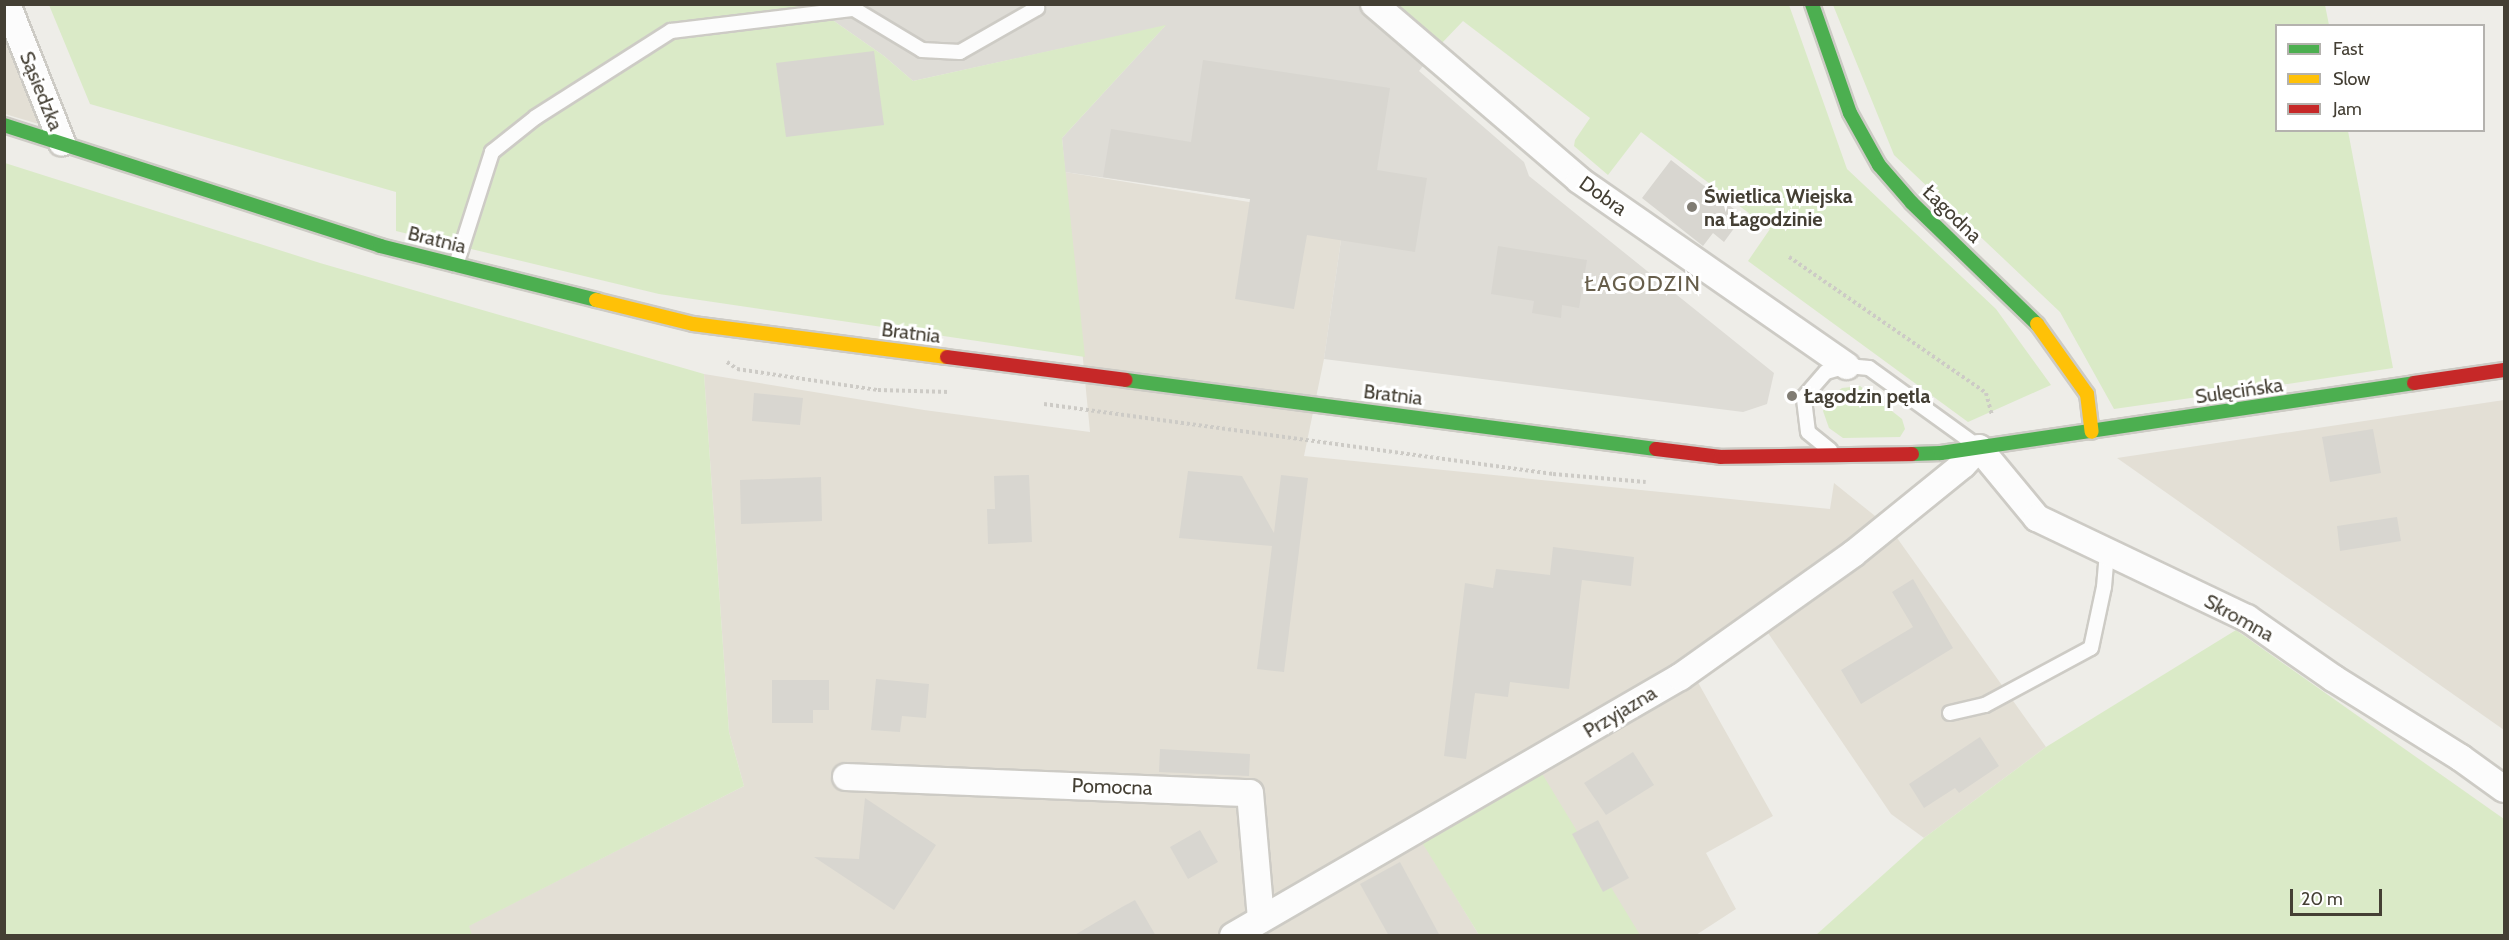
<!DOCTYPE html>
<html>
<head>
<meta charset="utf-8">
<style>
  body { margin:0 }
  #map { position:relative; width:2509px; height:940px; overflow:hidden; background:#eeede8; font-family:Cabin,sans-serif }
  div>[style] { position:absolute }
  .residential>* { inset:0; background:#e3dfd5 }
  .industrial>* { inset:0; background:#dedcd6 }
  .green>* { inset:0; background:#daeac7 }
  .building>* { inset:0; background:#d8d6d0 }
  .path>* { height:4px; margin-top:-2px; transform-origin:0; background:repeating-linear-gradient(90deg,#cdcbc6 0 3px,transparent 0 6px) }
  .roads { filter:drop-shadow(2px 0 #cdcbc5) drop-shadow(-2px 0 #cdcbc5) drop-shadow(0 2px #cdcbc5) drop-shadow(0 -2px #cdcbc5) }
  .lane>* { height:14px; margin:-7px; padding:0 7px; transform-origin:7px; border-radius:7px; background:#fcfcfc }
  .street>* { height:26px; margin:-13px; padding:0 13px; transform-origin:13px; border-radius:13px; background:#fcfcfc }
  .fast>* { height:14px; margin:-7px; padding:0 7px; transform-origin:7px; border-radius:7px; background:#4caf50 }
  .slow>* { height:14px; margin:-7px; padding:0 7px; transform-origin:7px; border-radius:7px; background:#ffc107 }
  .jam>* { height:14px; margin:-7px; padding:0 7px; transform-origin:7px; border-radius:7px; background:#c62828 }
  .dots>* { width:16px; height:16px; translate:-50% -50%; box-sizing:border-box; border:3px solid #fff; border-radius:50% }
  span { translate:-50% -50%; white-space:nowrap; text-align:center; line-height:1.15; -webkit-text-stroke:6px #fff; paint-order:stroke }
  .street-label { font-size:20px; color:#443f34 }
  .poi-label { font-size:20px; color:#443f34; font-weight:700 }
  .left { translate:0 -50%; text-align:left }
  .quarter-label { font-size:22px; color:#675e4b; letter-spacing:1.5px }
  .frame { position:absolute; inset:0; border:6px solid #443f34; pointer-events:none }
  .legend { position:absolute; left:2275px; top:24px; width:210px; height:108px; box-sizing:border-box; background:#fff; border:2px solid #b4b2ae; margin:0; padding:8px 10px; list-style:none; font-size:18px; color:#443f34 }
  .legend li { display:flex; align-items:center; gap:12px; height:30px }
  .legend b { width:30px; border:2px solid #b4b2ae }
  .scale { position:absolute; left:2290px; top:889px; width:92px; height:27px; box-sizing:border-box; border:3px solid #443f34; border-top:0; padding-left:8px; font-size:18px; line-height:21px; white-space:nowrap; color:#443f34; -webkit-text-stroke:4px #fff; paint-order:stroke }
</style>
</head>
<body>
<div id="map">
  <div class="residential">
    <div style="clip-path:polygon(5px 28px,42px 125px,5px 114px)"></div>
    <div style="clip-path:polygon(1065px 172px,1335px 216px,1341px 240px,1324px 359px,1304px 456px,1830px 509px,1834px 483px,1890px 528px,2046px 747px,1924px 838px,1891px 814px,1764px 627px,1691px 670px,1773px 816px,1706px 853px,1736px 909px,1696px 935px,1632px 935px,1416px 831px,1479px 935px,472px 936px,468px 926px,744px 786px,729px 732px,704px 374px,924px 410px,1090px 432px)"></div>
    <div style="clip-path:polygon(2504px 400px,2504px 730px,2117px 458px)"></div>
  </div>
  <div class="industrial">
    <div style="clip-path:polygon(811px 5px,1394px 5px,1440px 45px,1419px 71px,1524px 162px,1529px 176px,1774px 373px,1767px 404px,1743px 412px,1324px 359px,1341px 240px,1335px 211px,1065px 172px,1062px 138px,1165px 26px,913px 81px,884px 56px)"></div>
  </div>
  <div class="green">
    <div style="clip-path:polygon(49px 5px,811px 5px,884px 56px,913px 81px,1166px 25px,1062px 138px,1085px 357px,659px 294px,396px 231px,396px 192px,90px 104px)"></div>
    <div style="clip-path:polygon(1394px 5px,1789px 5px,1847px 169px,1996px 309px,2051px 385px,1968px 422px,1748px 261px,1770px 229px,1641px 132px,1608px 175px,1574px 146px,1575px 140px,1590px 118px,1463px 21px,1440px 45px)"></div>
    <div style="clip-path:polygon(1833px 5px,2325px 5px,2329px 25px,2276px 26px,2276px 130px,2348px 131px,2393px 368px,2214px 395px,2213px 392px,2198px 397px,2114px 409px,2060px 312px,1894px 155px)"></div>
    <div style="clip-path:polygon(5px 163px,320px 263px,704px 374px,729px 732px,744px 786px,469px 926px,472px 935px,5px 935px)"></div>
    <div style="clip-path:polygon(1860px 386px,1902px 419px,1905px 429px,1900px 437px,1843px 438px,1829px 428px,1823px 411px,1829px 398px,1842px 388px)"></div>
    <div style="clip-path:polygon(2236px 630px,2504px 819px,2504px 935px,1816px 935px,1924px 838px,2046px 747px)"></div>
    <div style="clip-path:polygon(1535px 762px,1640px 935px,1479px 935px,1415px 831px)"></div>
  </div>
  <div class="building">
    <div style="clip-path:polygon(874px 51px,884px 125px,786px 137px,776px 63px)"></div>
    <div style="clip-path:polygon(1203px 60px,1390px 88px,1377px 170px,1427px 178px,1415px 252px,1307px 235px,1294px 309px,1235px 299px,1250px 199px,1103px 177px,1111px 129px,1191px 142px)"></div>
    <div style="clip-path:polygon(1671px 160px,1743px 216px,1724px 242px,1713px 233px,1703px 246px,1642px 198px)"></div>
    <div style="clip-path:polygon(1498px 246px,1587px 260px,1579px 308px,1562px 305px,1561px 318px,1532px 313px,1534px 301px,1491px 294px)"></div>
    <div style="clip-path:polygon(754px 393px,803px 398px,800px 425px,752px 421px)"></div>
    <div style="clip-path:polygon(2373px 429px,2381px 473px,2330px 482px,2322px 437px)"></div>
    <div style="clip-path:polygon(1188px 471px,1242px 476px,1274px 533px,1281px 475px,1308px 478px,1284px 672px,1257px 669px,1272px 546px,1179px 538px)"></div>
    <div style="clip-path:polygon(1029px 475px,1032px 542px,988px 544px,987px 509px,995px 509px,994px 476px)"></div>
    <div style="clip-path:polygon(821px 477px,822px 521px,741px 524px,740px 480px)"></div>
    <div style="clip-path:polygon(2397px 517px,2401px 541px,2340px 551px,2337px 526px)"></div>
    <div style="clip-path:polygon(1553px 547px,1634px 557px,1631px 586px,1582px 580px,1569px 689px,1510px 682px,1508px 697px,1475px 693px,1466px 759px,1444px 756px,1465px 583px,1493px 588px,1496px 569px,1550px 575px)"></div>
    <div style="clip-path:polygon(1913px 579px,1953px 648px,1861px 704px,1841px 670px,1913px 627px,1892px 592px)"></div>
    <div style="clip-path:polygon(876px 679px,929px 684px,926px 718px,902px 716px,900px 732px,871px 730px)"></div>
    <div style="clip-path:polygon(772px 680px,829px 680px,829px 710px,813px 710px,813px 723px,772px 723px)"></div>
    <div style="clip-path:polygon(1980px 737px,1999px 766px,1959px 793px,1955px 788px,1924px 808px,1909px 784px)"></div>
    <div style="clip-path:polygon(1160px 749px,1250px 754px,1249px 776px,1159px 772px)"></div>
    <div style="clip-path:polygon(1633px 752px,1654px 785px,1606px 815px,1584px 783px)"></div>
    <div style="clip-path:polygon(865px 798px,936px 845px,894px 910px,814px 857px,859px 859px)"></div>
    <div style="clip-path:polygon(1598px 820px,1629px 878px,1603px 892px,1572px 834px)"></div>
    <div style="clip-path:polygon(1200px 830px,1218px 862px,1188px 879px,1170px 847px)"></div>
    <div style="clip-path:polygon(1400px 862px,1440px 936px,1389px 936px,1360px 884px)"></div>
    <div style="clip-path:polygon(1135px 900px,1156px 936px,1073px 936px,1122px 907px)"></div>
  </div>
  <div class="path">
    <div style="left:1789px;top:257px;width:239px;rotate:34.6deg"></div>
    <div style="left:1986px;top:393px;width:23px;rotate:75deg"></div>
    <div style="left:727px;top:362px;width:12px;rotate:35deg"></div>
    <div style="left:737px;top:369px;width:143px;rotate:8.5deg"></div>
    <div style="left:878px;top:390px;width:72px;rotate:1.6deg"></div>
    <div style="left:1044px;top:404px;width:514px;rotate:7.83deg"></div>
    <div style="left:1553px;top:474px;width:93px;rotate:4.9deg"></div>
  </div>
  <div class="roads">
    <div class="lane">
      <div style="left:456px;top:265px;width:119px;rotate:-72.3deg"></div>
      <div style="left:492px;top:152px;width:56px;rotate:-38.5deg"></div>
      <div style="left:536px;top:117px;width:160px;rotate:-32.5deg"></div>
      <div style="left:671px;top:31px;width:184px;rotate:-6.9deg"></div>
      <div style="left:854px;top:9px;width:79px;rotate:31.1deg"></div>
      <div style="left:922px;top:50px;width:38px;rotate:3deg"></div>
      <div style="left:960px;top:52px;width:89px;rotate:-29.7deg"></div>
      <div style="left:1037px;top:8px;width:4px;rotate:-90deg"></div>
      <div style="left:1830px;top:450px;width:28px;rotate:-141deg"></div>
      <div style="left:1808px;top:432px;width:35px;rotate:-97deg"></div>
      <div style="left:1804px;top:397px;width:33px;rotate:-49deg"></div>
      <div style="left:1826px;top:372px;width:22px;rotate:-16deg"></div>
      <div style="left:1847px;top:366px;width:22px;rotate:5deg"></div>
      <div style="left:1869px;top:368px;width:128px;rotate:35.8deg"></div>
      <div style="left:1950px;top:713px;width:36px;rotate:-13deg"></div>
      <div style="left:1985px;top:705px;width:120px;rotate:-28.3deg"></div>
      <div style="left:2091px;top:648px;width:62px;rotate:-78deg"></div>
      <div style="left:2104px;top:587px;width:35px;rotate:-85deg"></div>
    </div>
    <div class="street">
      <div style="left:7px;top:4px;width:149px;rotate:68.4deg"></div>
      <div style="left:1374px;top:4px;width:270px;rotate:40.6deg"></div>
      <div style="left:1579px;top:180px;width:326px;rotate:34.8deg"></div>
      <div style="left:846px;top:777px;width:404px;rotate:2.3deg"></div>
      <div style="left:1250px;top:793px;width:127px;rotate:85deg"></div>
      <div style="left:1233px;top:936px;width:517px;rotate:-30.09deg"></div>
      <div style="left:1680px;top:677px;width:212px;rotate:-35.4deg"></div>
      <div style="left:1853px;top:554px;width:141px;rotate:-39deg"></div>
      <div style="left:1963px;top:465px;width:23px;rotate:-47deg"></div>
      <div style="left:1979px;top:448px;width:91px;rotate:50.4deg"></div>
      <div style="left:2037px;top:518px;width:233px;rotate:25.5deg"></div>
      <div style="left:2247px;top:618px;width:105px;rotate:34.9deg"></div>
      <div style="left:2333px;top:678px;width:151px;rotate:32deg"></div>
      <div style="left:2461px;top:758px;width:53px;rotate:35.8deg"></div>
    </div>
    <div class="fast">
      <div style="left:1812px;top:4px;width:115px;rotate:70.8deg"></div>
      <div style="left:1850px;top:113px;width:60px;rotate:60.9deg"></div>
      <div style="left:1879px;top:165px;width:50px;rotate:49deg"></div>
      <div style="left:1912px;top:203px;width:174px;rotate:44.1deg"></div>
      <div style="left:4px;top:125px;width:395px;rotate:17.8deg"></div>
      <div style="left:380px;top:246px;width:223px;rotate:14deg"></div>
      <div style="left:1126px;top:380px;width:534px;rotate:7.42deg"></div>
      <div style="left:1912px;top:454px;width:29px;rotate:-2deg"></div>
      <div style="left:1941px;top:453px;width:478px;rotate:-8.4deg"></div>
    </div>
    <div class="slow">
      <div style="left:596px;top:300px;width:100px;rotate:13.9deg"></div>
      <div style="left:693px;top:324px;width:256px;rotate:7.4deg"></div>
      <div style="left:2037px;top:324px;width:86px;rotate:54.5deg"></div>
      <div style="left:2087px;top:394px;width:38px;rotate:83deg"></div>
    </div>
    <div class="jam">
      <div style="left:947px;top:357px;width:180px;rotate:7.3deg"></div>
      <div style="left:2414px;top:383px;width:91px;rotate:-8.2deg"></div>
      <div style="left:1656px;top:449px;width:65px;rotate:7deg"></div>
      <div style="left:1721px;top:457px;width:191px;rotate:-0.9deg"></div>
    </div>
  </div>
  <div class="dots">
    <div style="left:1692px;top:207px;background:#807c73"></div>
    <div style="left:1792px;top:396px;background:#807c73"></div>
  </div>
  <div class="street-label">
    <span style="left:41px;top:91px;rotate:68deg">Sąsiedzka</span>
    <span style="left:1603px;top:196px;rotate:35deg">Dobra</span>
    <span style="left:1952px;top:214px;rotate:44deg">Łagodna</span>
    <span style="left:437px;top:240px;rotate:14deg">Bratnia</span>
    <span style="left:911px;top:333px;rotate:7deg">Bratnia</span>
    <span style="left:2239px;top:391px;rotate:-8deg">Sulęcińska</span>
    <span style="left:1393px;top:395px;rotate:7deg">Bratnia</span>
    <span style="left:2239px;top:618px;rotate:29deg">Skromna</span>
    <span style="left:1620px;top:712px;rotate:-31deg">Przyjazna</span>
    <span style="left:1112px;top:787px;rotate:2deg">Pomocna</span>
  </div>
  <div class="poi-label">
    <span class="left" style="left:1704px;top:208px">Świetlica Wiejska<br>na Łagodzinie</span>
    <span class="left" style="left:1804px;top:396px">Łagodzin pętla</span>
  </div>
  <div class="quarter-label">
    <span style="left:1643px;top:284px">ŁAGODZIN</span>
  </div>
  <div class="frame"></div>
  <ul class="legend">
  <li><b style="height:8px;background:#4caf50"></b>Fast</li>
  <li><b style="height:8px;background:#ffc107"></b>Slow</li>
  <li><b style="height:8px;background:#c62828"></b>Jam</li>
  </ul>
  <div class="scale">20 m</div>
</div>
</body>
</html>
